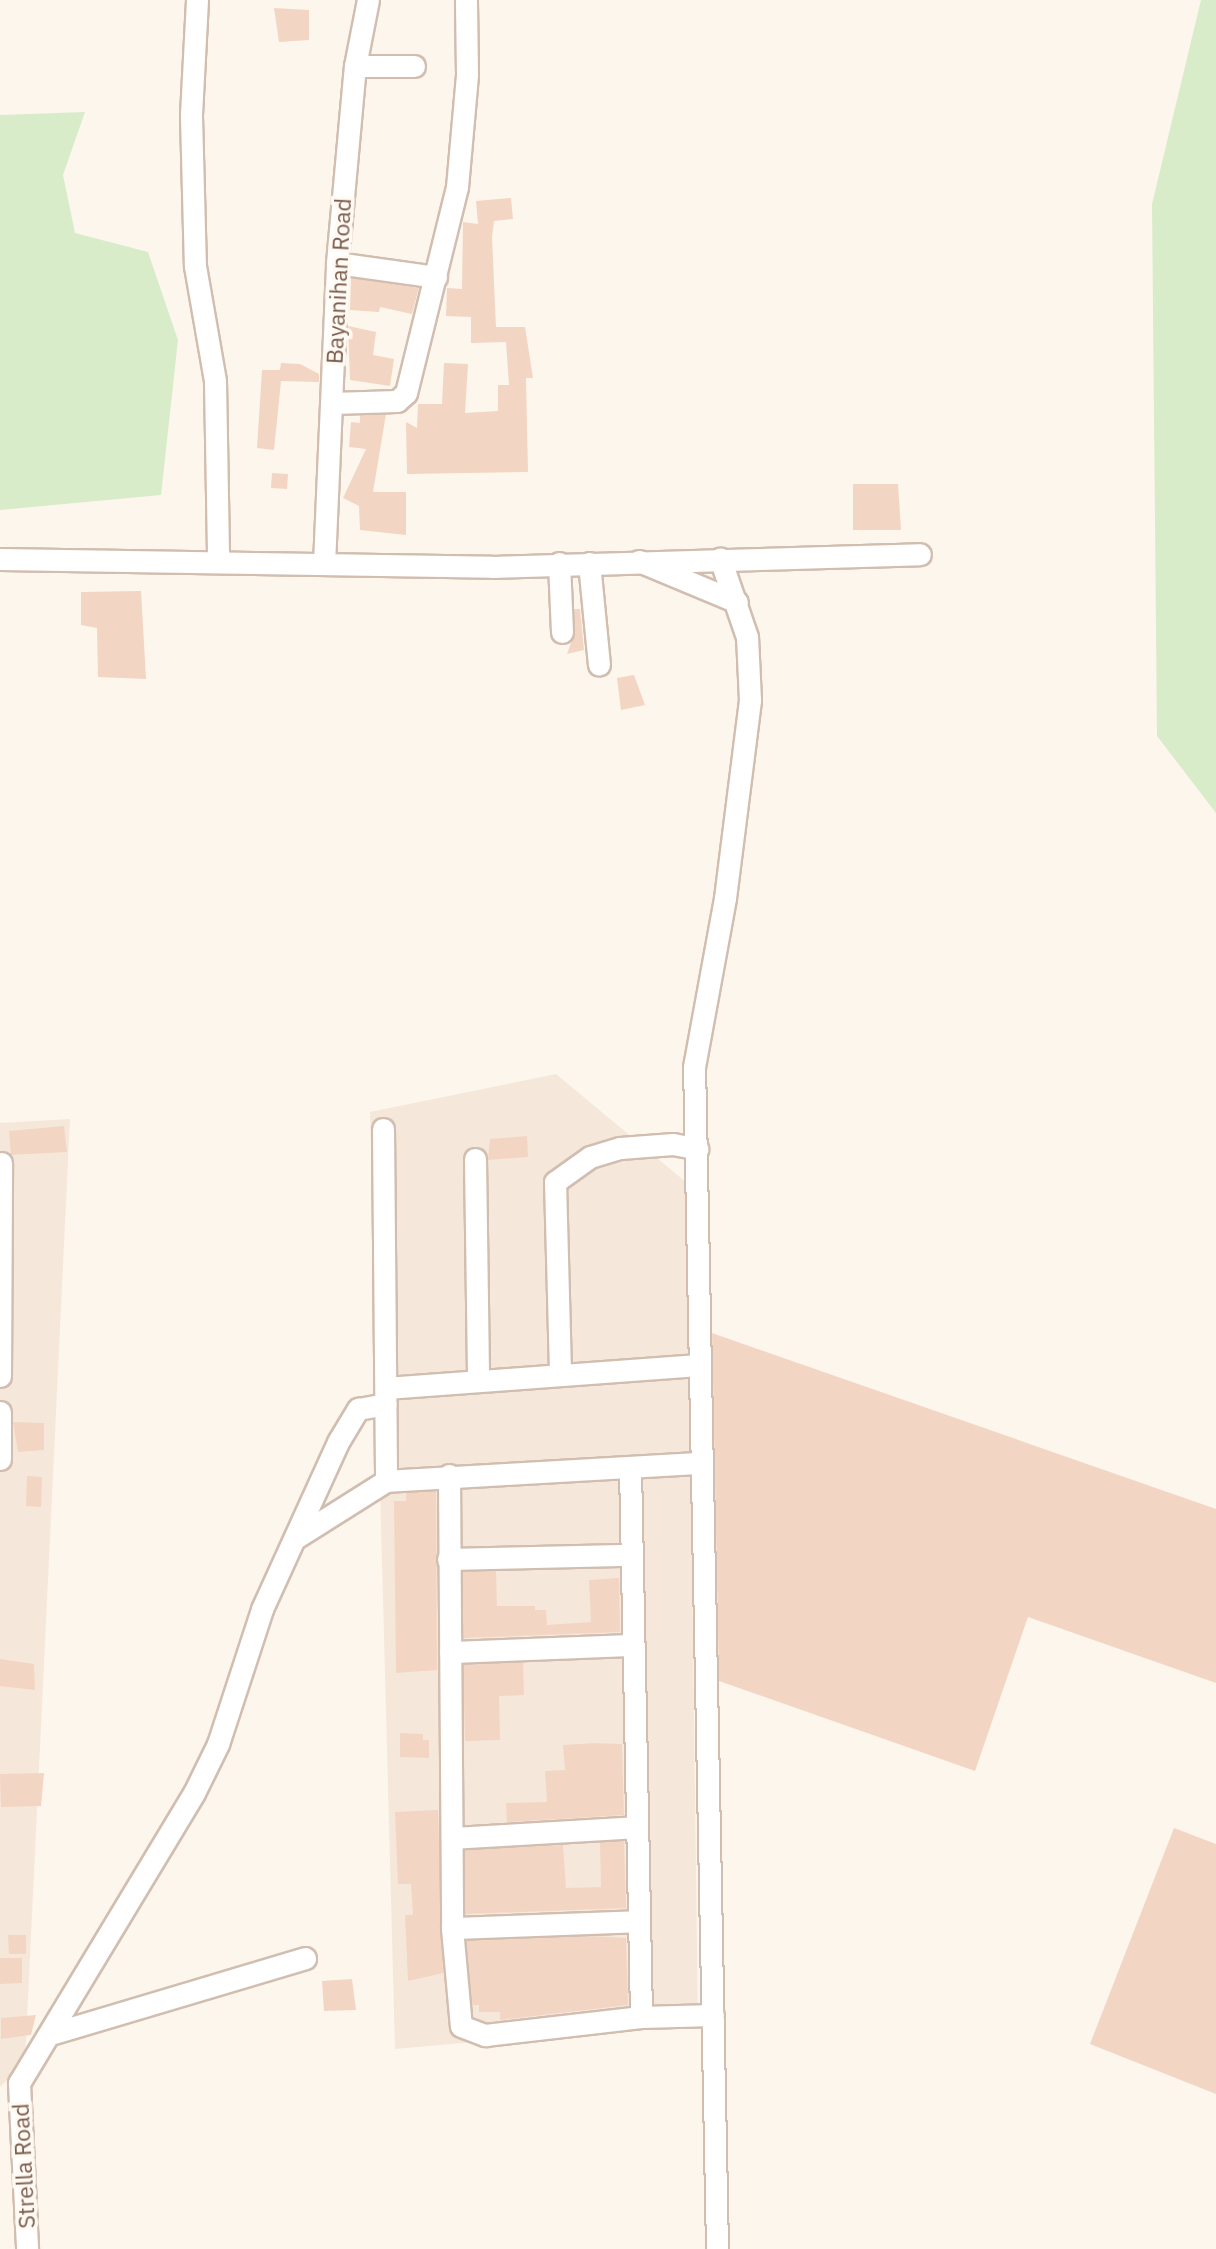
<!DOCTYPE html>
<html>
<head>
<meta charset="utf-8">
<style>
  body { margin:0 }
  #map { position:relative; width:1216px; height:2249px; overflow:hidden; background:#fdf6ec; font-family:"IBM Plex Sans",sans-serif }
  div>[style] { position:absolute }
  .residential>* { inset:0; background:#f5e8da }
  .green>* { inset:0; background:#d8ecc9 }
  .building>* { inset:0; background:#f3d5c3 }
  .roads { filter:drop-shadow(2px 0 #d1beb0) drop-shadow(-2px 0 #d1beb0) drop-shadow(0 2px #d1beb0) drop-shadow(0 -2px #d1beb0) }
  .minor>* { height:21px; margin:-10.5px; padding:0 10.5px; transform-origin:10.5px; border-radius:10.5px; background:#fff }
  span { translate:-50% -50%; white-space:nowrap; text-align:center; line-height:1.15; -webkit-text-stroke:7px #fffaf3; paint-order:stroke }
  .street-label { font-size:23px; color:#7a5c4d }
</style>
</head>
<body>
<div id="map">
  <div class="residential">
    <div style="clip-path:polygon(556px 1074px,687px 1183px,698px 2022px,395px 2049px,370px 1112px)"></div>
    <div style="clip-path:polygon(70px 1119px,25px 2061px,0 2087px,0 1123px)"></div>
  </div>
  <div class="green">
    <div style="clip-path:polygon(1201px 0,1216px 0,1216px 813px,1157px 736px,1152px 204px)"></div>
    <div style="clip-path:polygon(85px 112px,63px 175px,75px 233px,148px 252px,178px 340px,161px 495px,0 510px,0 115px)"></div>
  </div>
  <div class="building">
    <div style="clip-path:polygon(274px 8px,309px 10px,309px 40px,279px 42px)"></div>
    <div style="clip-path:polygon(511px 198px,513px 219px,494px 221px,492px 237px,496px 327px,525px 327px,533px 378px,526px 378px,528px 472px,407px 474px,406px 422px,417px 428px,418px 404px,442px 404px,444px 363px,468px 364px,465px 413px,498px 411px,498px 385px,509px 385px,506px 342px,471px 343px,471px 317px,446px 316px,447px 288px,462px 289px,463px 222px,478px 224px,476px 201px)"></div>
    <div style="clip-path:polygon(351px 278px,419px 288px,412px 314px,380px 307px,379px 312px,350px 310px)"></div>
    <div style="clip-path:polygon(348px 326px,376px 332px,373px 355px,394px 359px,390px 386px,350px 380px)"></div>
    <div style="clip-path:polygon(281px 363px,300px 364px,319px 374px,319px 382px,281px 381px,274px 450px,257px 448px,262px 370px,280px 370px)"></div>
    <div style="clip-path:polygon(386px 414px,373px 492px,406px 492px,406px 535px,360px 530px,359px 506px,343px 498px,366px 449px,349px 447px,351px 422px,360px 423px,360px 415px)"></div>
    <div style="clip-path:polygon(272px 473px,288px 474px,287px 489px,271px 488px)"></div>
    <div style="clip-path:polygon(853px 484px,898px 484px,901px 530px,853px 530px)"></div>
    <div style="clip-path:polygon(141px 591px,146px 679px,98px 677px,97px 628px,81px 625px,81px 592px)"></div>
    <div style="clip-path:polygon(574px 609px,580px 609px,584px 650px,567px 654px,575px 632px)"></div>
    <div style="clip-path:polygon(634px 675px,645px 705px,621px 710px,617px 678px)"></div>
    <div style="clip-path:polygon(64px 1126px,67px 1152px,11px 1155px,9px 1131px)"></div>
    <div style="clip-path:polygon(527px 1136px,528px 1157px,488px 1160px,490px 1139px)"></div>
    <div style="clip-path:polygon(712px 1333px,1216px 1509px,1216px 1683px,1028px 1617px,975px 1771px,719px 1681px)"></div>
    <div style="clip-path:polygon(13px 1422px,44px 1423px,44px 1450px,18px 1452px)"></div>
    <div style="clip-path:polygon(27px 1476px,42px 1477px,41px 1507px,26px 1506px)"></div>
    <div style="clip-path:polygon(436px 1491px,437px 1670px,396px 1673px,394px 1501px,406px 1501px,406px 1493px)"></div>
    <div style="clip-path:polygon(496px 1571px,497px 1606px,535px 1606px,535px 1610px,546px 1610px,547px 1625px,591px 1622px,589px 1580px,619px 1578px,620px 1632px,463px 1638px,463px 1572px)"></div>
    <div style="clip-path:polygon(0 1659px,34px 1664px,35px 1690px,0 1686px)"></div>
    <div style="clip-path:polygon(523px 1662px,524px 1695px,499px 1696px,500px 1740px,465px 1741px,463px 1665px)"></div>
    <div style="clip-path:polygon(400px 1733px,423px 1734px,423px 1740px,429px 1740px,429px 1758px,400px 1757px)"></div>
    <div style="clip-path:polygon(595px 1743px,622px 1744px,624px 1815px,507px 1822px,506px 1803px,547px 1802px,545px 1771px,565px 1770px,563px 1745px)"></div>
    <div style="clip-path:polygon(44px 1773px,41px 1806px,1px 1807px,0 1774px)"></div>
    <div style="clip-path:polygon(438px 1810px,443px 1973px,408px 1981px,405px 1915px,413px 1915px,411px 1884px,398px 1884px,395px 1812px)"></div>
    <div style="clip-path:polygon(1174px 1828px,1216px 1844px,1216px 2094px,1090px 2044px)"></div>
    <div style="clip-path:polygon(624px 1841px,626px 1908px,465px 1914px,465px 1850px,563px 1845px,566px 1888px,601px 1887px,600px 1842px)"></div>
    <div style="clip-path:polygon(8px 1935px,26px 1935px,26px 1954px,9px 1954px)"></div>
    <div style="clip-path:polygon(592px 1936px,626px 1938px,628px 2005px,500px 2020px,500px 2012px,479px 2012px,479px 2005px,472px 2005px,466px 1941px)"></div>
    <div style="clip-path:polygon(0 1958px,22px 1958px,22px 1983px,0 1984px)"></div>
    <div style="clip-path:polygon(352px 1979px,356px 2010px,324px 2011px,322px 1981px)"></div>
    <div style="clip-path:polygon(36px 2015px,31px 2035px,1px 2039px,1px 2018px)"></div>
  </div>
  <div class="roads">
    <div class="minor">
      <div style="left:197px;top:0;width:116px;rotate:93deg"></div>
      <div style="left:191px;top:116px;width:150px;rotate:88.5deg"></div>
      <div style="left:195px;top:266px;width:117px;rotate:80.1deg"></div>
      <div style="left:215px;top:381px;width:177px;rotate:89deg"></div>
      <div style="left:355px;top:66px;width:59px"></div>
      <div style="left:337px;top:263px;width:100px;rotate:8deg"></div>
      <div style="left:332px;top:403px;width:65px;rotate:-1.8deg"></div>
      <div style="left:397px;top:401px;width:12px;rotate:-42deg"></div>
      <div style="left:406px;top:393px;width:212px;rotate:-76.1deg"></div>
      <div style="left:457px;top:187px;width:113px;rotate:-84.9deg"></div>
      <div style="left:467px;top:74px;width:74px;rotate:-90.8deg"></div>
      <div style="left:0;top:559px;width:492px;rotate:0.9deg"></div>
      <div style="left:492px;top:567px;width:428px;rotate:-1.7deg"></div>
      <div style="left:639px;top:561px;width:106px;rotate:22.7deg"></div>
      <div style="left:559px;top:563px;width:69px;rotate:87.5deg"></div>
      <div style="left:589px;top:563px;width:102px;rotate:84.4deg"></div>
      <div style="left:324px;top:564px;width:301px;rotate:-87.5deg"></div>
      <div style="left:337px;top:263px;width:198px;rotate:-84.8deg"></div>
      <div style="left:355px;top:66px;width:67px;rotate:-78.9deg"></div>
      <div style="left:383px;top:1129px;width:352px;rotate:89.5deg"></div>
      <div style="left:475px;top:1159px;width:221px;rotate:89.2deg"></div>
      <div style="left:560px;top:1372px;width:190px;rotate:-91.5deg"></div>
      <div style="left:555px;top:1182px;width:43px;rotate:-35.5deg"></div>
      <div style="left:590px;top:1157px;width:31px;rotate:-17deg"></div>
      <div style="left:620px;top:1148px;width:53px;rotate:-4.3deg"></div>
      <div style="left:673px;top:1144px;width:25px;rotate:11deg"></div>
      <div style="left:0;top:1376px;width:213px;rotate:-89.7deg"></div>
      <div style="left:386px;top:1388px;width:313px;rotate:-4.2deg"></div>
      <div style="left:0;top:1412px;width:47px;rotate:90deg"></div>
      <div style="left:630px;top:1467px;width:550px;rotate:88.85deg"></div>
      <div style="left:449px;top:1475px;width:453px;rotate:89.6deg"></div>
      <div style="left:452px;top:1928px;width:98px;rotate:84.8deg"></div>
      <div style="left:461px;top:2026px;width:26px;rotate:21deg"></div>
      <div style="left:485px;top:2035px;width:157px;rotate:-6.6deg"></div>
      <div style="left:641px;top:2017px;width:72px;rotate:-1.6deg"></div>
      <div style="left:297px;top:1537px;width:105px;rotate:-32.2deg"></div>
      <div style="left:386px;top:1481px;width:314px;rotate:-3.3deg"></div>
      <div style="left:448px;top:1559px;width:183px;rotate:-1.3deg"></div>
      <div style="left:450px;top:1652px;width:182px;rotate:-2.2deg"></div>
      <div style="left:452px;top:1838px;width:185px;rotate:-3.4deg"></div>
      <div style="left:452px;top:1928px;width:187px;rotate:-2.1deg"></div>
      <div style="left:54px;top:2033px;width:262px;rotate:-16.6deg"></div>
      <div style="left:19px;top:2083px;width:339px;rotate:-58.9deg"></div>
      <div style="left:194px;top:1793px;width:55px;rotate:-63.9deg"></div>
      <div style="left:218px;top:1744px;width:142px;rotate:-71.9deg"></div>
      <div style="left:262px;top:1609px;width:183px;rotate:-65.5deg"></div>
      <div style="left:338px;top:1442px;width:39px;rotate:-59deg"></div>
      <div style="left:358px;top:1409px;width:28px;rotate:-10deg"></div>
      <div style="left:19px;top:2083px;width:166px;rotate:87.2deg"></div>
      <div style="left:717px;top:2249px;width:1182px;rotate:-91.11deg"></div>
      <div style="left:694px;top:1067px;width:172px;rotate:-79.6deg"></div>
      <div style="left:725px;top:898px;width:200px;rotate:-82.8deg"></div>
      <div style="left:750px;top:700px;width:63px;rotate:-92.7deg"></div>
      <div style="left:747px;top:637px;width:83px;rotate:-108.9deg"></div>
    </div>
  </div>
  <div class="street-label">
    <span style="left:338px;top:281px;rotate:-87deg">Bayanihan Road</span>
    <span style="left:23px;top:2166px;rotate:-93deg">Strella Road</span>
  </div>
</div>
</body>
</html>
